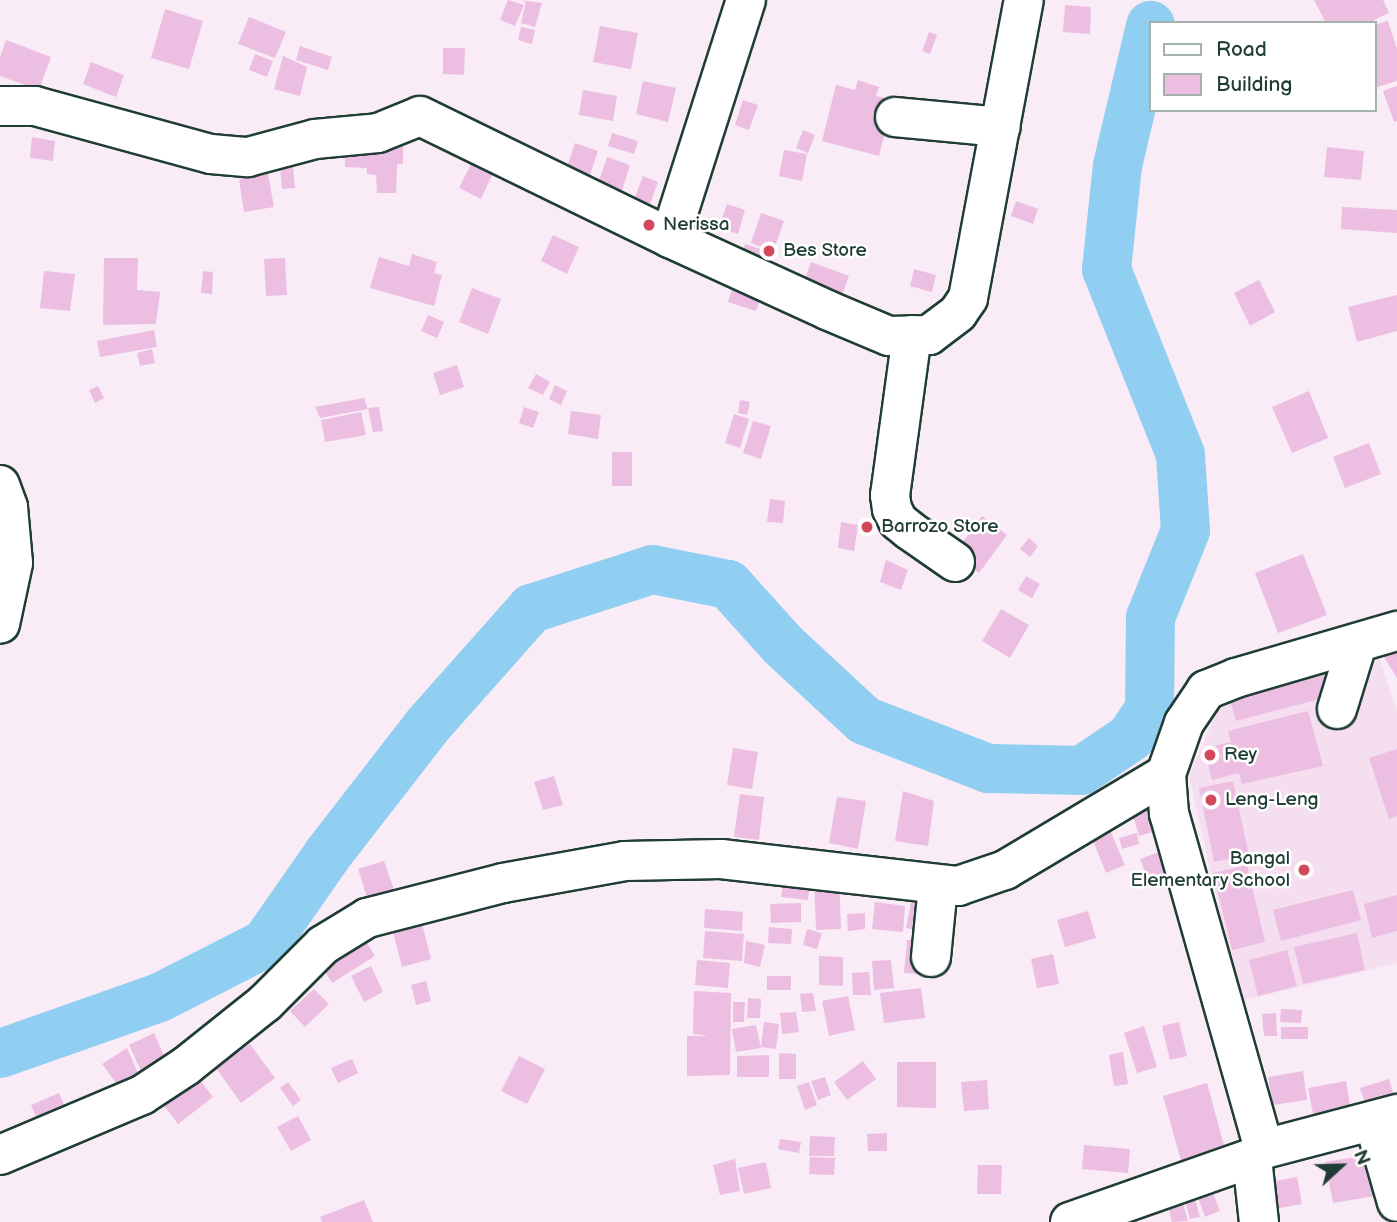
<!DOCTYPE html>
<html>
<head>
<meta charset="utf-8">
<style>
  body { margin:0 }
  #map { position:relative; width:1397px; height:1222px; overflow:hidden; background:#f9ecf6; font-family:"Balsamiq Sans",sans-serif }
  div>[style] { position:absolute }
  .built>* { inset:0; background:#f5def0 }
  .river>* { height:49px; margin:-24.5px; padding:0 24.5px; transform-origin:24.5px; border-radius:24.5px; background:#91cff2 }
  .building>* { inset:0; background:#ebbee2 }
  .roads { filter:drop-shadow(2px 0 #1f3d34) drop-shadow(-2px 0 #1f3d34) drop-shadow(0 2px #1f3d34) drop-shadow(0 -2px #1f3d34) }
  .minor>* { height:38px; margin:-19px; padding:0 19px; transform-origin:19px; border-radius:19px; background:#fff }
  .dots>* { width:19px; height:19px; translate:-50% -50%; box-sizing:border-box; border:4px solid #fff; border-radius:50% }
  span { translate:-50% -50%; white-space:nowrap; text-align:center; line-height:1.15; -webkit-text-stroke:5px #fff; paint-order:stroke }
  .poi-label { font-size:19px; color:#1f3d34 }
  .left { translate:0 -50%; text-align:left }
  .right { translate:-100% -50%; text-align:right }
  .legend { position:absolute; left:1149px; top:21px; width:228px; height:91px; box-sizing:border-box; background:#fff; border:2px solid #a5b1ae; margin:0; padding:9px 12px; list-style:none; font-size:21px; color:#1f3d34 }
  .legend li { display:flex; align-items:center; gap:14px; height:35px }
  .legend b { width:35px; border:2px solid #a5b1ae }
  .north { position:absolute; left:1306px; top:1131px; width:70px; height:70px; -webkit-text-stroke:5px #fff; paint-order:stroke; rotate:68deg; font-size:19px; font-weight:700; line-height:28px; text-align:center; color:#1f3d34 }
  .north::after { content:''; display:block; margin:auto; width:24px; height:32px; background:#1f3d34; clip-path:polygon(50% 0,100% 100%,50% 72%,0 100%) }
</style>
</head>
<body>
<div id="map">
  <div class="built">
    <div style="clip-path:polygon(1376px 648px,1397px 712px,1397px 963px,1240px 1001px,1189px 776px,1226px 691px)"></div>
  </div>
  <div class="river">
    <div style="left:0;top:1053px;width:169px;rotate:-19.4deg"></div>
    <div style="left:159px;top:997px;width:119px;rotate:-27deg"></div>
    <div style="left:265px;top:943px;width:108px;rotate:-55.1deg"></div>
    <div style="left:327px;top:854px;width:163px;rotate:-52.2deg"></div>
    <div style="left:427px;top:725px;width:157px;rotate:-48.4deg"></div>
    <div style="left:531px;top:608px;width:127px;rotate:-17.9deg"></div>
    <div style="left:652px;top:569px;width:77px;rotate:11.2deg"></div>
    <div style="left:728px;top:584px;width:82px;rotate:48deg"></div>
    <div style="left:783px;top:645px;width:110px;rotate:42.8deg"></div>
    <div style="left:864px;top:720px;width:133px;rotate:21.2deg"></div>
    <div style="left:988px;top:768px;width:93px;rotate:1.2deg"></div>
    <div style="left:1081px;top:770px;width:59px;rotate:-34deg"></div>
    <div style="left:1130px;top:737px;width:34px;rotate:-56deg"></div>
    <div style="left:1149px;top:709px;width:92px;rotate:-89.4deg"></div>
    <div style="left:1150px;top:617px;width:94px;rotate:-68.1deg"></div>
    <div style="left:1185px;top:530px;width:76px;rotate:-93.8deg"></div>
    <div style="left:1180px;top:454px;width:199px;rotate:-111.8deg"></div>
    <div style="left:1106px;top:269px;width:105px;rotate:-84deg"></div>
    <div style="left:1117px;top:165px;width:144px;rotate:-76.7deg"></div>
  </div>
  <div class="building">
    <div style="clip-path:polygon(508px 0,524px 5px,515px 26px,500px 20px)"></div>
    <div style="clip-path:polygon(520px 0,542px 3px,535px 27px,521px 23px,526px 2px)"></div>
    <div style="clip-path:polygon(1314px 0,1383px 0,1389px 13px,1368px 23px,1326px 23px)"></div>
    <div style="clip-path:polygon(1065px 5px,1091px 7px,1090px 34px,1063px 32px)"></div>
    <div style="clip-path:polygon(165px 9px,203px 21px,189px 69px,151px 58px)"></div>
    <div style="clip-path:polygon(249px 17px,286px 32px,275px 58px,238px 44px)"></div>
    <div style="clip-path:polygon(1388px 21px,1397px 49px,1397px 81px,1374px 88px,1374px 25px)"></div>
    <div style="clip-path:polygon(600px 26px,638px 33px,631px 69px,593px 62px)"></div>
    <div style="clip-path:polygon(521px 27px,535px 30px,532px 44px,518px 40px)"></div>
    <div style="clip-path:polygon(929px 32px,937px 35px,930px 54px,922px 51px)"></div>
    <div style="clip-path:polygon(6px 40px,51px 57px,39px 90px,0 76px,0 57px)"></div>
    <div style="clip-path:polygon(300px 46px,332px 57px,328px 70px,296px 60px)"></div>
    <div style="clip-path:polygon(443px 48px,465px 48px,464px 75px,443px 74px)"></div>
    <div style="clip-path:polygon(255px 54px,273px 61px,267px 77px,249px 70px)"></div>
    <div style="clip-path:polygon(283px 56px,307px 67px,300px 96px,274px 89px)"></div>
    <div style="clip-path:polygon(91px 62px,124px 75px,116px 97px,83px 84px)"></div>
    <div style="clip-path:polygon(858px 80px,879px 87px,876px 96px,893px 100px,879px 156px,822px 141px,836px 85px,855px 90px)"></div>
    <div style="clip-path:polygon(643px 81px,676px 88px,668px 122px,636px 114px)"></div>
    <div style="clip-path:polygon(1397px 86px,1397px 121px,1394px 122px,1383px 91px)"></div>
    <div style="clip-path:polygon(583px 90px,617px 96px,613px 121px,579px 115px)"></div>
    <div style="clip-path:polygon(743px 100px,758px 105px,749px 130px,735px 125px)"></div>
    <div style="clip-path:polygon(803px 130px,815px 135px,808px 153px,796px 148px)"></div>
    <div style="clip-path:polygon(612px 133px,638px 141px,634px 154px,608px 146px)"></div>
    <div style="clip-path:polygon(32px 137px,55px 141px,53px 161px,30px 158px)"></div>
    <div style="clip-path:polygon(345px 143px,403px 144px,403px 164px,397px 164px,396px 193px,377px 193px,376px 175px,367px 174px,367px 168px,345px 167px)"></div>
    <div style="clip-path:polygon(575px 143px,598px 151px,588px 181px,565px 173px)"></div>
    <div style="clip-path:polygon(1327px 147px,1364px 151px,1361px 180px,1324px 177px)"></div>
    <div style="clip-path:polygon(784px 150px,807px 154px,802px 181px,779px 176px)"></div>
    <div style="clip-path:polygon(292px 154px,295px 188px,282px 189px,279px 155px)"></div>
    <div style="clip-path:polygon(607px 157px,630px 165px,620px 197px,596px 189px)"></div>
    <div style="clip-path:polygon(473px 160px,494px 171px,481px 199px,459px 188px)"></div>
    <div style="clip-path:polygon(268px 174px,274px 207px,244px 212px,239px 179px)"></div>
    <div style="clip-path:polygon(643px 176px,658px 182px,650px 204px,635px 197px)"></div>
    <div style="clip-path:polygon(1016px 201px,1038px 209px,1033px 224px,1011px 216px)"></div>
    <div style="clip-path:polygon(727px 204px,745px 210px,738px 234px,719px 228px)"></div>
    <div style="clip-path:polygon(1342px 207px,1397px 210px,1397px 233px,1341px 229px)"></div>
    <div style="clip-path:polygon(761px 213px,784px 221px,773px 252px,751px 243px)"></div>
    <div style="clip-path:polygon(553px 235px,579px 247px,567px 274px,541px 261px)"></div>
    <div style="clip-path:polygon(745px 244px,774px 253px,770px 263px,742px 254px)"></div>
    <div style="clip-path:polygon(412px 254px,437px 262px,434px 273px,442px 275px,434px 306px,370px 288px,379px 257px,409px 266px)"></div>
    <div style="clip-path:polygon(104px 258px,138px 258px,137px 290px,160px 292px,156px 324px,103px 325px)"></div>
    <div style="clip-path:polygon(285px 258px,287px 295px,266px 296px,264px 259px)"></div>
    <div style="clip-path:polygon(811px 262px,849px 276px,840px 301px,802px 288px)"></div>
    <div style="clip-path:polygon(914px 269px,936px 275px,932px 292px,910px 286px)"></div>
    <div style="clip-path:polygon(44px 271px,75px 274px,70px 311px,40px 308px)"></div>
    <div style="clip-path:polygon(203px 271px,213px 272px,212px 294px,201px 293px)"></div>
    <div style="clip-path:polygon(1259px 280px,1275px 312px,1250px 326px,1234px 293px)"></div>
    <div style="clip-path:polygon(734px 283px,763px 291px,756px 311px,728px 302px)"></div>
    <div style="clip-path:polygon(472px 288px,501px 299px,488px 334px,459px 322px)"></div>
    <div style="clip-path:polygon(1397px 295px,1397px 331px,1357px 342px,1348px 307px)"></div>
    <div style="clip-path:polygon(428px 315px,444px 322px,437px 338px,421px 331px)"></div>
    <div style="clip-path:polygon(154px 330px,157px 347px,100px 357px,97px 341px)"></div>
    <div style="clip-path:polygon(152px 349px,155px 363px,140px 366px,137px 353px)"></div>
    <div style="clip-path:polygon(457px 365px,464px 387px,440px 395px,433px 373px)"></div>
    <div style="clip-path:polygon(536px 374px,550px 382px,543px 395px,528px 388px)"></div>
    <div style="clip-path:polygon(555px 385px,567px 391px,561px 405px,549px 399px)"></div>
    <div style="clip-path:polygon(98px 386px,104px 398px,95px 403px,89px 390px)"></div>
    <div style="clip-path:polygon(1309px 391px,1328px 438px,1292px 453px,1272px 407px)"></div>
    <div style="clip-path:polygon(364px 398px,368px 409px,320px 418px,315px 407px)"></div>
    <div style="clip-path:polygon(740px 400px,750px 402px,747px 415px,738px 413px)"></div>
    <div style="clip-path:polygon(379px 407px,383px 431px,373px 432px,368px 408px)"></div>
    <div style="clip-path:polygon(524px 407px,539px 412px,533px 428px,519px 423px)"></div>
    <div style="clip-path:polygon(571px 411px,601px 415px,598px 439px,568px 434px)"></div>
    <div style="clip-path:polygon(361px 412px,366px 435px,325px 442px,321px 420px)"></div>
    <div style="clip-path:polygon(734px 414px,749px 419px,740px 448px,725px 443px)"></div>
    <div style="clip-path:polygon(753px 421px,771px 426px,761px 459px,743px 453px)"></div>
    <div style="clip-path:polygon(1369px 443px,1381px 474px,1345px 488px,1333px 457px)"></div>
    <div style="clip-path:polygon(612px 452px,632px 452px,632px 486px,612px 486px)"></div>
    <div style="clip-path:polygon(770px 499px,785px 501px,783px 523px,767px 522px)"></div>
    <div style="clip-path:polygon(982px 516px,1007px 535px,979px 573px,954px 554px)"></div>
    <div style="clip-path:polygon(841px 522px,858px 525px,854px 551px,838px 548px)"></div>
    <div style="clip-path:polygon(1029px 538px,1038px 546px,1030px 557px,1020px 549px)"></div>
    <div style="clip-path:polygon(1303px 554px,1327px 615px,1278px 633px,1255px 573px)"></div>
    <div style="clip-path:polygon(886px 560px,908px 570px,901px 590px,880px 582px)"></div>
    <div style="clip-path:polygon(1026px 576px,1040px 584px,1032px 598px,1018px 590px)"></div>
    <div style="clip-path:polygon(1001px 609px,1029px 625px,1010px 658px,982px 641px)"></div>
    <div style="clip-path:polygon(1397px 649px,1397px 678px,1384px 657px)"></div>
    <div style="clip-path:polygon(1327px 667px,1335px 695px,1236px 721px,1228px 693px)"></div>
    <div style="clip-path:polygon(1308px 711px,1323px 766px,1242px 784px,1239px 773px,1212px 780px,1204px 748px,1231px 742px,1228px 731px)"></div>
    <div style="clip-path:polygon(733px 748px,758px 752px,752px 789px,727px 785px)"></div>
    <div style="clip-path:polygon(1397px 749px,1397px 816px,1389px 819px,1369px 758px)"></div>
    <div style="clip-path:polygon(554px 776px,563px 805px,543px 810px,534px 782px)"></div>
    <div style="clip-path:polygon(1233px 781px,1249px 855px,1214px 862px,1199px 788px)"></div>
    <div style="clip-path:polygon(903px 791px,934px 801px,928px 846px,895px 841px)"></div>
    <div style="clip-path:polygon(740px 794px,764px 797px,759px 840px,734px 837px)"></div>
    <div style="clip-path:polygon(837px 797px,866px 801px,858px 849px,829px 843px)"></div>
    <div style="clip-path:polygon(1161px 800px,1169px 827px,1139px 836px,1131px 808px)"></div>
    <div style="clip-path:polygon(1110px 830px,1125px 865px,1106px 873px,1092px 838px)"></div>
    <div style="clip-path:polygon(1137px 833px,1139px 844px,1122px 849px,1119px 838px)"></div>
    <div style="clip-path:polygon(1173px 847px,1183px 873px,1150px 885px,1140px 859px)"></div>
    <div style="clip-path:polygon(384px 861px,398px 901px,371px 910px,358px 869px)"></div>
    <div style="clip-path:polygon(1247px 865px,1265px 942px,1232px 950px,1213px 873px)"></div>
    <div style="clip-path:polygon(785px 872px,811px 875px,808px 900px,781px 897px)"></div>
    <div style="clip-path:polygon(839px 877px,841px 929px,816px 930px,814px 878px)"></div>
    <div style="clip-path:polygon(1353px 890px,1361px 920px,1281px 941px,1273px 910px)"></div>
    <div style="clip-path:polygon(1397px 895px,1397px 931px,1372px 938px,1364px 904px)"></div>
    <div style="clip-path:polygon(912px 897px,936px 901px,929px 932px,906px 928px)"></div>
    <div style="clip-path:polygon(875px 902px,905px 906px,903px 932px,872px 929px)"></div>
    <div style="clip-path:polygon(801px 903px,801px 922px,771px 923px,770px 904px)"></div>
    <div style="clip-path:polygon(705px 909px,743px 912px,742px 931px,704px 928px)"></div>
    <div style="clip-path:polygon(1088px 911px,1096px 938px,1065px 947px,1057px 920px)"></div>
    <div style="clip-path:polygon(865px 913px,865px 929px,848px 931px,847px 914px)"></div>
    <div style="clip-path:polygon(422px 924px,431px 959px,402px 967px,393px 932px)"></div>
    <div style="clip-path:polygon(769px 927px,792px 929px,791px 944px,768px 943px)"></div>
    <div style="clip-path:polygon(807px 929px,822px 933px,817px 949px,803px 945px)"></div>
    <div style="clip-path:polygon(359px 930px,375px 956px,332px 983px,316px 957px)"></div>
    <div style="clip-path:polygon(705px 931px,744px 934px,742px 961px,703px 958px)"></div>
    <div style="clip-path:polygon(1357px 933px,1365px 970px,1303px 984px,1294px 947px)"></div>
    <div style="clip-path:polygon(907px 940px,929px 941px,927px 974px,904px 973px)"></div>
    <div style="clip-path:polygon(746px 941px,765px 945px,760px 967px,744px 963px)"></div>
    <div style="clip-path:polygon(1287px 950px,1297px 986px,1258px 996px,1249px 960px)"></div>
    <div style="clip-path:polygon(1053px 954px,1059px 984px,1037px 988px,1031px 959px)"></div>
    <div style="clip-path:polygon(819px 956px,843px 957px,843px 986px,819px 985px)"></div>
    <div style="clip-path:polygon(697px 960px,730px 963px,728px 988px,695px 985px)"></div>
    <div style="clip-path:polygon(891px 960px,894px 988px,874px 990px,872px 961px)"></div>
    <div style="clip-path:polygon(371px 966px,383px 992px,364px 1002px,351px 976px)"></div>
    <div style="clip-path:polygon(869px 972px,871px 995px,853px 995px,852px 973px)"></div>
    <div style="clip-path:polygon(767px 976px,791px 976px,791px 990px,767px 990px)"></div>
    <div style="clip-path:polygon(426px 981px,431px 1001px,416px 1005px,411px 985px)"></div>
    <div style="clip-path:polygon(921px 988px,925px 1018px,884px 1023px,880px 993px)"></div>
    <div style="clip-path:polygon(314px 989px,329px 1004px,305px 1027px,290px 1011px)"></div>
    <div style="clip-path:polygon(694px 991px,731px 993px,730px 1075px,687px 1076px,687px 1036px,709px 1036px,693px 1034px)"></div>
    <div style="clip-path:polygon(813px 993px,816px 1011px,802px 1012px,800px 994px)"></div>
    <div style="clip-path:polygon(848px 996px,855px 1030px,829px 1036px,822px 1001px)"></div>
    <div style="clip-path:polygon(748px 998px,761px 999px,760px 1018px,747px 1018px)"></div>
    <div style="clip-path:polygon(733px 1002px,745px 1002px,744px 1022px,733px 1022px)"></div>
    <div style="clip-path:polygon(1281px 1009px,1302px 1010px,1301px 1023px,1280px 1022px)"></div>
    <div style="clip-path:polygon(796px 1012px,799px 1032px,782px 1034px,780px 1013px)"></div>
    <div style="clip-path:polygon(1276px 1013px,1277px 1036px,1264px 1036px,1262px 1014px)"></div>
    <div style="clip-path:polygon(764px 1022px,779px 1024px,776px 1049px,761px 1047px)"></div>
    <div style="clip-path:polygon(1179px 1022px,1187px 1056px,1170px 1060px,1162px 1026px)"></div>
    <div style="clip-path:polygon(756px 1025px,761px 1048px,736px 1052px,732px 1029px)"></div>
    <div style="clip-path:polygon(1144px 1026px,1157px 1067px,1137px 1073px,1124px 1033px)"></div>
    <div style="clip-path:polygon(1281px 1027px,1308px 1027px,1308px 1039px,1281px 1039px)"></div>
    <div style="clip-path:polygon(154px 1033px,166px 1060px,141px 1071px,129px 1045px)"></div>
    <div style="clip-path:polygon(250px 1044px,275px 1078px,241px 1103px,216px 1068px)"></div>
    <div style="clip-path:polygon(127px 1048px,141px 1080px,123px 1092px,102px 1064px)"></div>
    <div style="clip-path:polygon(1123px 1052px,1128px 1084px,1114px 1086px,1109px 1055px)"></div>
    <div style="clip-path:polygon(779px 1053px,796px 1054px,796px 1079px,779px 1079px)"></div>
    <div style="clip-path:polygon(769px 1055px,769px 1077px,737px 1077px,737px 1056px)"></div>
    <div style="clip-path:polygon(519px 1056px,545px 1069px,527px 1104px,501px 1091px)"></div>
    <div style="clip-path:polygon(352px 1059px,358px 1073px,338px 1083px,331px 1068px)"></div>
    <div style="clip-path:polygon(863px 1061px,876px 1079px,847px 1100px,834px 1082px)"></div>
    <div style="clip-path:polygon(897px 1062px,936px 1062px,936px 1108px,897px 1107px)"></div>
    <div style="clip-path:polygon(1303px 1071px,1307px 1100px,1273px 1105px,1268px 1077px)"></div>
    <div style="clip-path:polygon(194px 1072px,213px 1097px,178px 1124px,159px 1099px)"></div>
    <div style="clip-path:polygon(825px 1077px,831px 1095px,818px 1100px,811px 1081px)"></div>
    <div style="clip-path:polygon(1389px 1079px,1397px 1106px,1371px 1121px,1360px 1088px)"></div>
    <div style="clip-path:polygon(987px 1080px,989px 1109px,964px 1111px,961px 1082px)"></div>
    <div style="clip-path:polygon(1346px 1081px,1353px 1123px,1316px 1129px,1308px 1088px)"></div>
    <div style="clip-path:polygon(288px 1082px,301px 1100px,293px 1106px,280px 1088px)"></div>
    <div style="clip-path:polygon(809px 1082px,817px 1105px,805px 1110px,797px 1086px)"></div>
    <div style="clip-path:polygon(1207px 1083px,1225px 1149px,1181px 1161px,1163px 1096px)"></div>
    <div style="clip-path:polygon(59px 1093px,71px 1120px,43px 1133px,31px 1105px)"></div>
    <div style="clip-path:polygon(298px 1116px,311px 1140px,291px 1151px,277px 1127px)"></div>
    <div style="clip-path:polygon(887px 1133px,887px 1151px,868px 1151px,867px 1134px)"></div>
    <div style="clip-path:polygon(810px 1136px,835px 1137px,834px 1156px,809px 1156px)"></div>
    <div style="clip-path:polygon(780px 1139px,801px 1142px,799px 1153px,778px 1149px)"></div>
    <div style="clip-path:polygon(1084px 1145px,1130px 1149px,1128px 1173px,1082px 1169px)"></div>
    <div style="clip-path:polygon(1368px 1155px,1375px 1196px,1333px 1203px,1325px 1162px)"></div>
    <div style="clip-path:polygon(810px 1157px,835px 1158px,834px 1175px,809px 1174px)"></div>
    <div style="clip-path:polygon(735px 1159px,740px 1191px,720px 1195px,713px 1165px)"></div>
    <div style="clip-path:polygon(766px 1162px,771px 1188px,744px 1194px,738px 1168px)"></div>
    <div style="clip-path:polygon(978px 1165px,1002px 1165px,1001px 1194px,977px 1194px)"></div>
    <div style="clip-path:polygon(1297px 1177px,1302px 1204px,1269px 1210px,1264px 1183px)"></div>
    <div style="clip-path:polygon(1210px 1185px,1220px 1211px,1205px 1217px,1195px 1190px)"></div>
    <div style="clip-path:polygon(1193px 1192px,1200px 1217px,1190px 1219px,1183px 1194px)"></div>
    <div style="clip-path:polygon(1180px 1193px,1188px 1221px,1172px 1222px,1166px 1197px)"></div>
    <div style="clip-path:polygon(364px 1200px,373px 1222px,322px 1222px,320px 1217px)"></div>
  </div>
  <div class="roads">
    <div class="minor">
      <div style="left:0;top:106px;width:35px"></div>
      <div style="left:35px;top:106px;width:182px;rotate:15.3deg"></div>
      <div style="left:211px;top:154px;width:37px;rotate:5deg"></div>
      <div style="left:248px;top:157px;width:69px;rotate:-15deg"></div>
      <div style="left:315px;top:139px;width:63px;rotate:-5.4deg"></div>
      <div style="left:378px;top:133px;width:45px;rotate:-22deg"></div>
      <div style="left:420px;top:116px;width:278px;rotate:26deg"></div>
      <div style="left:670px;top:238px;width:173px;rotate:24.6deg"></div>
      <div style="left:827px;top:310px;width:67px;rotate:22.8deg"></div>
      <div style="left:889px;top:336px;width:40px;rotate:-1.4deg"></div>
      <div style="left:929px;top:335px;width:36px;rotate:-37deg"></div>
      <div style="left:958px;top:313px;width:18px;rotate:-56deg"></div>
      <div style="left:968px;top:298px;width:303px;rotate:-79.4deg"></div>
      <div style="left:895px;top:117px;width:106px;rotate:5.4deg"></div>
      <div style="left:670px;top:238px;width:250px;rotate:-72.3deg"></div>
      <div style="left:912px;top:335px;width:162px;rotate:97.8deg"></div>
      <div style="left:890px;top:495px;width:14px;rotate:82deg"></div>
      <div style="left:892px;top:509px;width:13px;rotate:63deg"></div>
      <div style="left:898px;top:521px;width:14px;rotate:39deg"></div>
      <div style="left:909px;top:530px;width:56px;rotate:34.8deg"></div>
      <div style="left:0;top:485px;width:23px;rotate:70deg"></div>
      <div style="left:8px;top:507px;width:56px;rotate:84.9deg"></div>
      <div style="left:13px;top:563px;width:62px;rotate:102deg"></div>
      <div style="left:1337px;top:709px;width:68px;rotate:-72.9deg"></div>
      <div style="left:931px;top:957px;width:72px;rotate:-84.4deg"></div>
      <div style="left:1374px;top:1122px;width:83px;rotate:74deg"></div>
      <div style="left:1264px;top:1149px;width:348px;rotate:-105.8deg"></div>
      <div style="left:1169px;top:814px;width:40px;rotate:-94.3deg"></div>
      <div style="left:1166px;top:774px;width:54px;rotate:-70.6deg"></div>
      <div style="left:1184px;top:723px;width:40px;rotate:-56deg"></div>
      <div style="left:1206px;top:690px;width:32px;rotate:-22deg"></div>
      <div style="left:1236px;top:678px;width:168px;rotate:-16.3deg"></div>
      <div style="left:0;top:1155px;width:154px;rotate:-22.9deg"></div>
      <div style="left:142px;top:1095px;width:53px;rotate:-33.4deg"></div>
      <div style="left:186px;top:1066px;width:101px;rotate:-38.6deg"></div>
      <div style="left:265px;top:1003px;width:82px;rotate:-45deg"></div>
      <div style="left:323px;top:945px;width:52px;rotate:-31.5deg"></div>
      <div style="left:367px;top:918px;width:140px;rotate:-14.4deg"></div>
      <div style="left:503px;top:883px;width:124px;rotate:-10.2deg"></div>
      <div style="left:625px;top:861px;width:96px;rotate:-1.2deg"></div>
      <div style="left:721px;top:859px;width:239px;rotate:6.5deg"></div>
      <div style="left:958px;top:886px;width:50px;rotate:-18.8deg"></div>
      <div style="left:1005px;top:870px;width:187px;rotate:-30.8deg"></div>
      <div style="left:1252px;top:1158px;width:64px;rotate:83.8deg"></div>
      <div style="left:1070px;top:1222px;width:193px;rotate:-19.4deg"></div>
      <div style="left:1252px;top:1158px;width:15px;rotate:-37deg"></div>
      <div style="left:1264px;top:1149px;width:138px;rotate:-14.7deg"></div>
    </div>
  </div>
  <div class="dots">
    <div style="left:649px;top:225px;background:#d1495b"></div>
    <div style="left:769px;top:251px;background:#d1495b"></div>
    <div style="left:867px;top:527px;background:#d1495b"></div>
    <div style="left:1210px;top:755px;background:#d1495b"></div>
    <div style="left:1211px;top:800px;background:#d1495b"></div>
    <div style="left:1304px;top:870px;background:#d1495b"></div>
  </div>
  <div class="poi-label">
    <span class="left" style="left:663px;top:225px">Nerissa</span>
    <span class="left" style="left:783px;top:251px">Bes Store</span>
    <span class="left" style="left:881px;top:527px">Barrozo Store</span>
    <span class="left" style="left:1224px;top:755px">Rey</span>
    <span class="left" style="left:1225px;top:800px">Leng-Leng</span>
    <span class="right" style="left:1290px;top:870px">Bangal<br>Elementary School</span>
  </div>
  <ul class="legend">
  <li><b style="height:9px;background:#fff"></b>Road</li>
  <li><b style="height:19px;background:#ebbee2"></b>Building</li>
  </ul>
  <div class="north">N</div>
</div>
</body>
</html>
